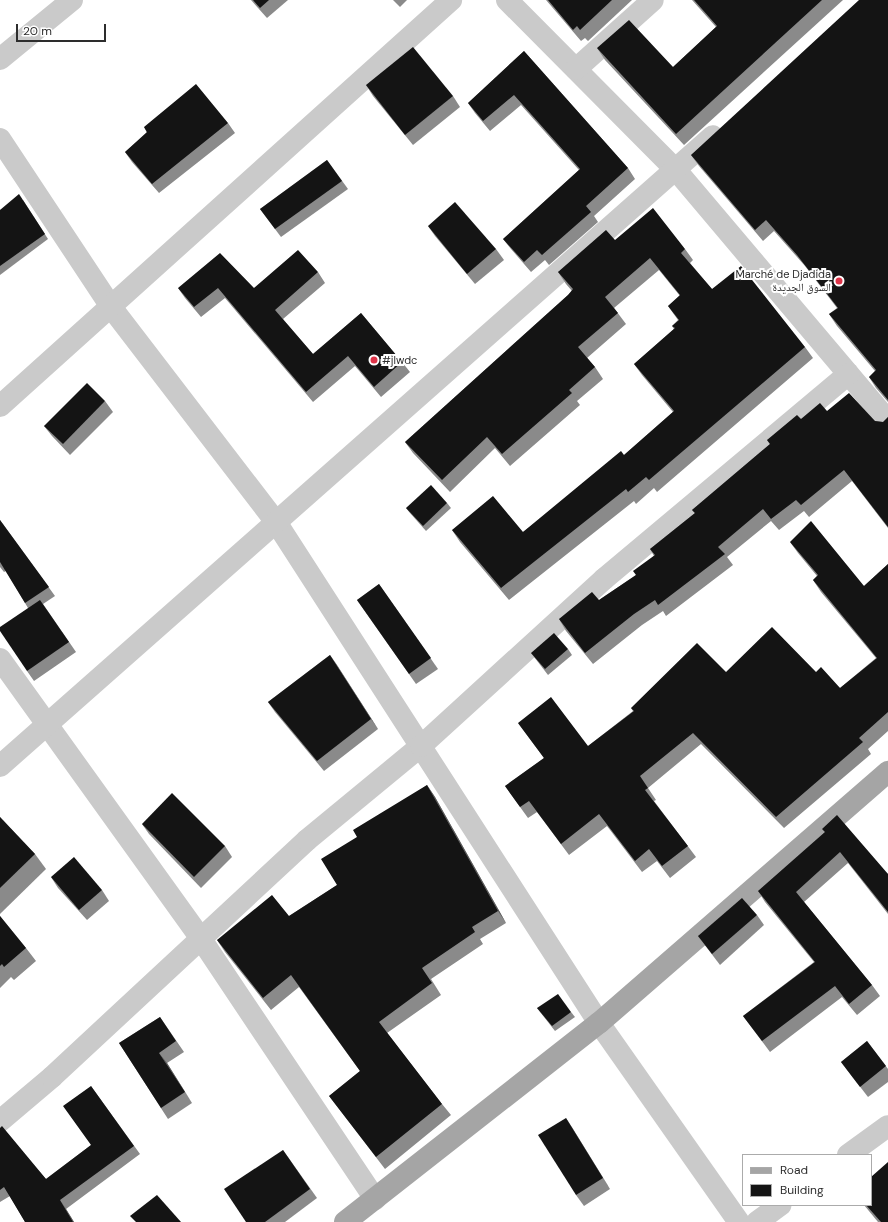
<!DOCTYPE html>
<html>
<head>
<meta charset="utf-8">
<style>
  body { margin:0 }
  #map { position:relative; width:888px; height:1222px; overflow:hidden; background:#fff; font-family:"DM Sans","Noto Naskh Arabic",sans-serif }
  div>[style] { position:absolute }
  .minor>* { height:22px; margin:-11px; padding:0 11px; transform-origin:11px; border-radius:11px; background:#cacaca }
  .major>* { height:22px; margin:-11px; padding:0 11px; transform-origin:11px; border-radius:11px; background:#a5a5a5 }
  .wall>* { inset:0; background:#8a8a8a }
  .shaded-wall>* { inset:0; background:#5a5a5a }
  .building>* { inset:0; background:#141414 }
  .dots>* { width:11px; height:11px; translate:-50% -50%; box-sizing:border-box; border:2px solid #fff; border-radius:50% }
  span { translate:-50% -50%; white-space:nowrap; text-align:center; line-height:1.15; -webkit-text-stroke:4px #fff; paint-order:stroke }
  .poi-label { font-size:11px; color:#2d2d2d }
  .right { translate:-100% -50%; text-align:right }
  .left { translate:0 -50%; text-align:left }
  .legend { position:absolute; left:742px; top:1154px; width:130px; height:52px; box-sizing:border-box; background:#fff; border:1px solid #ababab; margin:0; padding:5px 7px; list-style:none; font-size:12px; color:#2d2d2d }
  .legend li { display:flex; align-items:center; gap:8px; height:20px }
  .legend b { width:20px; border:1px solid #ababab }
  .scale { position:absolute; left:16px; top:24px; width:90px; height:18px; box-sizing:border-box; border:2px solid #2d2d2d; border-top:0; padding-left:5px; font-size:12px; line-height:14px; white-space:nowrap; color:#2d2d2d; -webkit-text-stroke:3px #fff; paint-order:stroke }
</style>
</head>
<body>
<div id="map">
  <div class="minor">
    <div style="left:507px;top:0;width:240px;rotate:45.2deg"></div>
    <div style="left:676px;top:170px;width:329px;rotate:49.8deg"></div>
    <div style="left:0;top:59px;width:93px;rotate:-39.3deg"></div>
    <div style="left:576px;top:69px;width:103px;rotate:-41.9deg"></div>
    <div style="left:0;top:139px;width:201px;rotate:56.5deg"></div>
    <div style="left:111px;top:307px;width:271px;rotate:52.5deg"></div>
    <div style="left:276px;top:522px;width:596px;rotate:57.19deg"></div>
    <div style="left:599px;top:1023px;width:243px;rotate:54.9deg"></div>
    <div style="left:0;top:406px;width:607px;rotate:-41.99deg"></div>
    <div style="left:0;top:659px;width:345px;rotate:54.3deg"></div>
    <div style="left:201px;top:939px;width:313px;rotate:56.2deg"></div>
    <div style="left:0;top:766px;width:951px;rotate:-41.46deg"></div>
    <div style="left:0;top:1121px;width:68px;rotate:-40.2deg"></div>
    <div style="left:52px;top:1077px;width:348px;rotate:-42.9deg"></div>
    <div style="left:307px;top:840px;width:148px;rotate:-39.5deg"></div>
    <div style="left:421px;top:746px;width:248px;rotate:-42.4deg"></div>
    <div style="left:604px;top:579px;width:319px;rotate:-40deg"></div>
    <div style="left:848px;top:1155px;width:49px;rotate:-35.9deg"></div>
    <div style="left:757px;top:1222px;width:29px;rotate:-36deg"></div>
  </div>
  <div class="major">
    <div style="left:345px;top:1222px;width:323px;rotate:-38.1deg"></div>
    <div style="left:599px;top:1023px;width:383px;rotate:-41deg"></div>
  </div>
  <div class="wall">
    <div style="clip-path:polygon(251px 0,288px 0,267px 18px)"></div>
    <div style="clip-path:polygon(393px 0,407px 0,400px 7px)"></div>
    <div style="clip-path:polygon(546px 0,632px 0,588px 41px,585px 38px,581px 41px)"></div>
    <div style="clip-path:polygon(692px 0,843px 0,684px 145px,605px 60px,597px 48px,673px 67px,716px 27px)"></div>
    <div style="clip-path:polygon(888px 0,888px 402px,876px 388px,869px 377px,875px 371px,837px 326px,829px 314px,837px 308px,805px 266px,774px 231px,763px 241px,699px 166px,691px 155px)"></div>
    <div style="clip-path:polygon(524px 51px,628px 168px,635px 179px,594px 216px,598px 222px,549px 265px,545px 260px,531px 272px,511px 249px,503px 239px,579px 170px,521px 105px,490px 131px,475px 113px,468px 103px)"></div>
    <div style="clip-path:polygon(366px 85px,453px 96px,460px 107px,413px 145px,373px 96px)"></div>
    <div style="clip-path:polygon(228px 123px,235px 133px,159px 193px,132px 162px,125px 152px,147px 133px,144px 127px)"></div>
    <div style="clip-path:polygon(327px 160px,348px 189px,281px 237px,260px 209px)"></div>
    <div style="clip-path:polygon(23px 200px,48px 239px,0 275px,0 210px)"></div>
    <div style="clip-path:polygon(428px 226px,496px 249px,504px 260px,475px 284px,435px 236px)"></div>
    <div style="clip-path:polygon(615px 240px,685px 249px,693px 260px,690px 263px,712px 289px,805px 347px,813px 358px,657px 492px,654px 488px,636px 504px,634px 501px,509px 600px,460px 542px,452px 530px,523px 532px,624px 455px,673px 412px,642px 375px,634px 364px,674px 329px,672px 326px,678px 320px,668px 306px,680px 296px,659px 270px,614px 308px,626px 324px,587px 358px,595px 367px,603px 379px,577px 401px,580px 405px,510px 466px,495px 448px,450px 492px,413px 453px,405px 442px,568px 295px,572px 291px,566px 284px,558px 272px)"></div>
    <div style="clip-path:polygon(318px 272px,325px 283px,283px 319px,313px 354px,361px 313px,402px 362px,410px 372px,381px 397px,355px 366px,313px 402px,225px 298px,201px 317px,185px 298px,178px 288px,254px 288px)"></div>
    <div style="clip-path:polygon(105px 401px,113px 412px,70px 455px,52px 436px,44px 426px)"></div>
    <div style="clip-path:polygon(827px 411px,875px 421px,883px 422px,888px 417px,888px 528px,852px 481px,809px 517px,804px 511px,779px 530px,771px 521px,727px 557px,733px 565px,666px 616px,663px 611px,642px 625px,593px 664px,566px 631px,559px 619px,599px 600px,636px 575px,654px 556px,650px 549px,695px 513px,692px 510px,770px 444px,767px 440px,801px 419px)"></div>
    <div style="clip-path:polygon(447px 503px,451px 508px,426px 531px,410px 513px,406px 508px)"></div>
    <div style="clip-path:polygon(0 520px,55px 596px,43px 604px,76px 652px,34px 681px,27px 671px,28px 608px,6px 571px,4px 572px,0 567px)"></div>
    <div style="clip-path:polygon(790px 542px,864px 586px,888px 564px,888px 731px,868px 749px,871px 754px,784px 828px,701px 744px,648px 788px,656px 800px,654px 801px,696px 857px,670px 878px,657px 861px,642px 872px,607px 826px,569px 855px,537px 812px,528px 818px,505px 786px,544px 758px,518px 723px,588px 746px,633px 711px,631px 708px,726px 672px,816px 672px,840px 688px,876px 658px,821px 592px,813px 580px,817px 576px,798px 553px)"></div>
    <div style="clip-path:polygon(379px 584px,438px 669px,416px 684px,357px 600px)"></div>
    <div style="clip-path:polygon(568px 649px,572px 655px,548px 675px,531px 653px)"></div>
    <div style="clip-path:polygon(330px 655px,378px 729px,324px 771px,275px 712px,268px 702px)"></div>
    <div style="clip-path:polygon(427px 785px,435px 797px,506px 923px,480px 939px,483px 944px,431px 979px,441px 995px,387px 1033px,442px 1104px,451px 1115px,385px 1169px,329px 1096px,360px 1071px,299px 987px,271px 1010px,225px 952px,217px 940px,289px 916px,337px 885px,357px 837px)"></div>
    <div style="clip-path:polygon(0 817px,35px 854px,46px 869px,0 914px)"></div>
    <div style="clip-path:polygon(142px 824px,225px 846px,232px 857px,201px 888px,149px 834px)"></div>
    <div style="clip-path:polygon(825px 832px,888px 874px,888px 914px,848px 863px,804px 902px,872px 985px,880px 996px,857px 1015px,842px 997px,770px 1052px,743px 1016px,814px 962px,765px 902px,758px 891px)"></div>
    <div style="clip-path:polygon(51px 877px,102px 890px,109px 901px,87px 920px,58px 888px)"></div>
    <div style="clip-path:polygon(757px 915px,764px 925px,720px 965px,698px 936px)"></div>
    <div style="clip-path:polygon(0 916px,26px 948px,36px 961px,14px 980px,11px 977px,0 988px)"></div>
    <div style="clip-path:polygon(537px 1008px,571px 1012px,575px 1017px,555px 1031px)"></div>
    <div style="clip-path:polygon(160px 1017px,184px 1052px,167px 1063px,192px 1103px,168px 1119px,119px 1043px)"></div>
    <div style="clip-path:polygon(867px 1041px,888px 1069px,888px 1082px,868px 1097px,841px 1062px)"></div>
    <div style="clip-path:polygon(91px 1086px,140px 1154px,66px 1209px,74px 1222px,25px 1222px,10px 1196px,0 1202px,0 1128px,46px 1179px,91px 1145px)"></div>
    <div style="clip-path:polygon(566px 1118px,573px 1129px,610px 1189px,584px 1206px,576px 1195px)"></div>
    <div style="clip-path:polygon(283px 1150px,317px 1198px,285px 1222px,246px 1222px)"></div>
    <div style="clip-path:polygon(864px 1205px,871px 1205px,888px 1222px,878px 1222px)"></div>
  </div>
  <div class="shaded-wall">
    <div style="clip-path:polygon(330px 655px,337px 665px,378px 729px,371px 719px)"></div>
    <div style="clip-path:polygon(427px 785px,435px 797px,506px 923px,498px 911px)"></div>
    <div style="clip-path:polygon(159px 1053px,167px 1063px,192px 1103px,185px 1092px)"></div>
    <div style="clip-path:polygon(566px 1118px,573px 1129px,610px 1189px,603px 1178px)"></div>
    <div style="clip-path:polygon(60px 1200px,66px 1209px,74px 1222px,73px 1222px)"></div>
  </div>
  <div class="building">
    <div style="clip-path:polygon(253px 0,269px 0,260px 8px)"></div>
    <div style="clip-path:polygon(548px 0,612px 0,580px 30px,577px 26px,573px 30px)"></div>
    <div style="clip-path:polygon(694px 0,822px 0,676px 134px,597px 48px,629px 20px,673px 67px,717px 26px)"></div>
    <div style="clip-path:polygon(859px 0,888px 0,888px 400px,869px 377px,876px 370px,829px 314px,838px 308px,797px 255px,766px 220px,755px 230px,691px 155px)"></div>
    <div style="clip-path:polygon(413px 47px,453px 96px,405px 135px,366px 85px)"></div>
    <div style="clip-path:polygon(524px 51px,628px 168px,586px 206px,591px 212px,542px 255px,537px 250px,524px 262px,503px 239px,580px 169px,514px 95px,483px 121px,468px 103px)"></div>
    <div style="clip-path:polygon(196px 84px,228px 123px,152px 184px,125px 152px,147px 132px,144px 127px)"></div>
    <div style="clip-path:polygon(327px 160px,342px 181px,275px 229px,260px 209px)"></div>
    <div style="clip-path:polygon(19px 194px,45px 234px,0 266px,0 210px)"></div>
    <div style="clip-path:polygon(455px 202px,496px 249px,467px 274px,428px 226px)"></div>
    <div style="clip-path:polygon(653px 208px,685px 249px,681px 253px,712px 289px,741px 266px,805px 347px,649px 480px,646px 477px,628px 492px,626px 489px,501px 588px,452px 530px,493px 496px,523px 532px,621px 451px,624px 455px,674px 411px,634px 364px,675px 328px,672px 326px,679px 320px,668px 306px,680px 295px,650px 258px,605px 297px,618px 313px,578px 347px,595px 367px,569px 390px,572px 393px,502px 454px,487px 437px,442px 480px,405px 442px,568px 295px,573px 289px,558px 272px,606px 230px,615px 240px)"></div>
    <div style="clip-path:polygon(298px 250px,318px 272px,275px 310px,313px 354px,361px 313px,402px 362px,374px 387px,348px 356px,306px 392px,218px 288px,194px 307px,178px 288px,220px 253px,254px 288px)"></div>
    <div style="clip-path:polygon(87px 383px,105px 401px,63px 444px,44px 426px)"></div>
    <div style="clip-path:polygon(849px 393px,875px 421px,883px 422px,888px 417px,888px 527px,844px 470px,801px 505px,796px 500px,771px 519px,763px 509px,718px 547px,725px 554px,658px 605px,655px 600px,634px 614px,585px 653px,559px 619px,592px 592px,599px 600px,636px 575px,633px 571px,655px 555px,650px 549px,695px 513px,692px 510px,770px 444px,767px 440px,797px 415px,801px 419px,820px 403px,827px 411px)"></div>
    <div style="clip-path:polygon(431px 485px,447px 503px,423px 526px,406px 508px)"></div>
    <div style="clip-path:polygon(0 520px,49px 587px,25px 603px,0 562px)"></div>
    <div style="clip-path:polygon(811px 521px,864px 586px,888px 564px,888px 712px,859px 738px,863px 742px,776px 817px,693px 733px,640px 776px,648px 788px,645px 790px,688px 846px,662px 866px,649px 849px,635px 861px,599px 814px,561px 844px,529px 801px,520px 807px,505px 786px,544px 758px,518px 723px,551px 697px,588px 746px,634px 711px,631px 708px,697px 643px,726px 672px,772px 627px,816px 672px,821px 667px,840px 688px,877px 658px,813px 580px,818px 575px,790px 542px)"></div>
    <div style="clip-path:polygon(379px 584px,431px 658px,409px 674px,357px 600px)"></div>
    <div style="clip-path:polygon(40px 600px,69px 642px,27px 671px,0 631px,0 627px)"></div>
    <div style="clip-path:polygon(554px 633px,568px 649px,545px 669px,531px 653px)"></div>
    <div style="clip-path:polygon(330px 655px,371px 719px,317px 761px,268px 702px)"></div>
    <div style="clip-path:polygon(427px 785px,498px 911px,472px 927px,475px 932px,422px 968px,432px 983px,379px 1022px,442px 1104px,376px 1157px,329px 1096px,360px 1071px,291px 975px,263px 998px,217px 940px,272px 895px,289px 916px,337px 885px,321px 859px,357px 837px,353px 830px)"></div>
    <div style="clip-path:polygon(172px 793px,225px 846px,194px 877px,142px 824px)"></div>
    <div style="clip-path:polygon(837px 815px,888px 874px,888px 912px,840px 852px,796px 892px,872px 985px,849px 1004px,835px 986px,762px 1041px,743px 1016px,815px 962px,758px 891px,825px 832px,822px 829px)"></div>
    <div style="clip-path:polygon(0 817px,35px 854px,0 888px)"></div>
    <div style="clip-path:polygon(74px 857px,102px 890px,79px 910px,51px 877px)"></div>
    <div style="clip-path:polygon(742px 898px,757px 915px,712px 954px,698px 936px)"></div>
    <div style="clip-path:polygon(0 916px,26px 948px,4px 967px,2px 964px,0 966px)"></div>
    <div style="clip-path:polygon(558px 994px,571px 1012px,552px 1026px,537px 1008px)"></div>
    <div style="clip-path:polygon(160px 1017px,176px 1041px,159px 1053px,185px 1092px,161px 1108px,119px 1043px)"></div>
    <div style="clip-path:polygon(867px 1041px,886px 1066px,860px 1087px,841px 1062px)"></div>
    <div style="clip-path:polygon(91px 1086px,134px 1146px,60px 1200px,73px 1222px,25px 1222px,4px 1187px,0 1190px,0 1128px,2px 1126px,46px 1179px,91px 1145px,63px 1106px)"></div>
    <div style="clip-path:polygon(566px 1118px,603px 1178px,576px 1195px,538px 1135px)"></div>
    <div style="clip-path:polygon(283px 1150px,310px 1189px,265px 1222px,246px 1222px,224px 1189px)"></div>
    <div style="clip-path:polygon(888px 1162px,888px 1222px,881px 1222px,866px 1205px,871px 1205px,871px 1177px)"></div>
    <div style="clip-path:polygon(157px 1195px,181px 1222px,136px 1222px,130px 1216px)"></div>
  </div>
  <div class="dots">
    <div style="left:839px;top:281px;background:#df3449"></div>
    <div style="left:374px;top:360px;background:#df3449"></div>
  </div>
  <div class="poi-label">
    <span class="right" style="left:831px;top:281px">Marché de Djadida<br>السوق الجديدة</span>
    <span class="left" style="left:382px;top:360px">#jlwdc</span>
  </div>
  <ul class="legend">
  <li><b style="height:5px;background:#a5a5a5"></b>Road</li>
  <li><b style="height:11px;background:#141414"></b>Building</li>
  </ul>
  <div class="scale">20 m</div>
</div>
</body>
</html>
